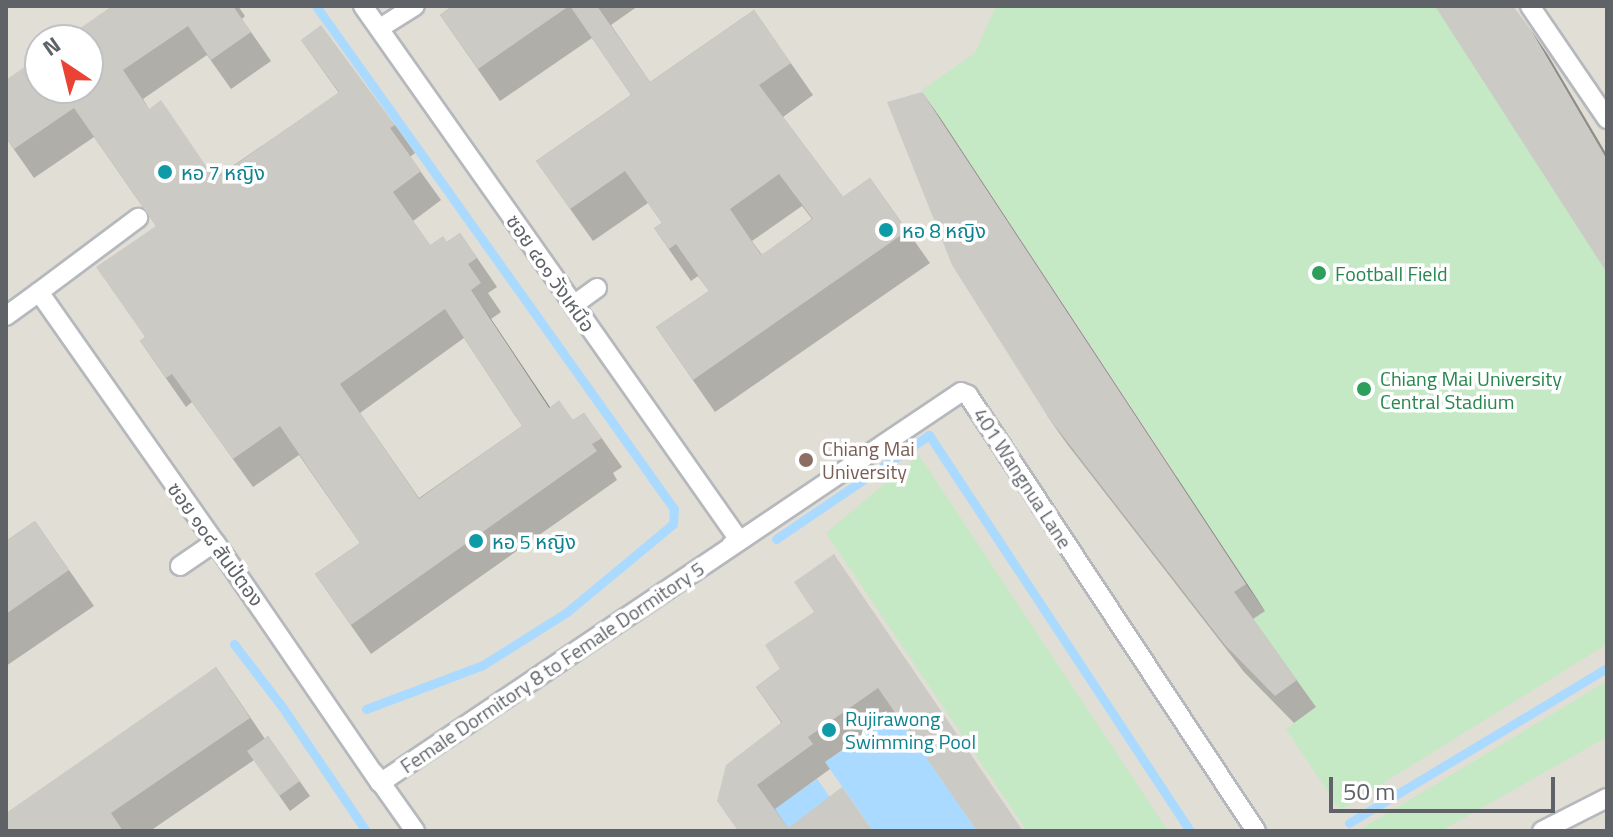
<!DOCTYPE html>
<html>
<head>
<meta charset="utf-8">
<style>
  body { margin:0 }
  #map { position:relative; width:1613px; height:837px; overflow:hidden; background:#f1efe8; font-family:"Titillium Web","Noto Sans Thai",sans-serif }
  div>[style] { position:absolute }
  .education>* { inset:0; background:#e1ded6 }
  .green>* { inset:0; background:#c5e8c5 }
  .water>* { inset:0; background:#aadaff }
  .stream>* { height:9px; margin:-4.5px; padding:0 4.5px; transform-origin:4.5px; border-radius:4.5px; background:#aadaff }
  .roads { filter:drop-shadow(2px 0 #b5b8bc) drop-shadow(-2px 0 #b5b8bc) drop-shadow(0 2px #b5b8bc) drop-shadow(0 -2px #b5b8bc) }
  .service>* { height:18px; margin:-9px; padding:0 9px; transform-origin:9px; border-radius:9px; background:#fff }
  .wall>* { inset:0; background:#afaea9 }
  .shaded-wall>* { inset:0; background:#8f8d8a }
  .building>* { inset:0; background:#cccac5 }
  .dots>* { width:22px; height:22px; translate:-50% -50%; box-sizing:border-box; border:4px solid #fff; border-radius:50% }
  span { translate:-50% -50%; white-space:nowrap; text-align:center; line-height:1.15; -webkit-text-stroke:7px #fff; paint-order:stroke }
  .culture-label { font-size:20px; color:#0d838f }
  .left { translate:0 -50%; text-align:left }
  .street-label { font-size:20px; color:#5f6368 }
  .leisure-label { font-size:20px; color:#27864d }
  .education-label { font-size:20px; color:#785e54 }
  .frame { position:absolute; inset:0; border:8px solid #5f6368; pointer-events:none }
  .north { position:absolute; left:24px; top:24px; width:80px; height:80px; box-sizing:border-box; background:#fff; border:2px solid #bfc1c3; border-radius:50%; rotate:325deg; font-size:22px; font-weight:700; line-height:32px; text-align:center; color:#5f6368 }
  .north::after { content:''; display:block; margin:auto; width:28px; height:36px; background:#ea4335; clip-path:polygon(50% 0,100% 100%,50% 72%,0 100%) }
  .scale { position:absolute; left:1329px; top:777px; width:226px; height:36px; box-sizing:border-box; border:4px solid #5f6368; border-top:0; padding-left:10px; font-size:24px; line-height:28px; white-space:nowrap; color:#5f6368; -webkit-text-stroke:6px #fff; paint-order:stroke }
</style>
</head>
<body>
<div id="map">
  <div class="education">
    <div style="clip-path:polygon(evenodd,6px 6px,1607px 6px,1607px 831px,6px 831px,6px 6px,40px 40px,88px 40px,88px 88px,40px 88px,40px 40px)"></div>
  </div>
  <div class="green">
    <div style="clip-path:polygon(996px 6px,1436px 6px,1607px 270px,1607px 644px,1340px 810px,1286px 729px,1316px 707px,1253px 619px,1170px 465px,922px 90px,975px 53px)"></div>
    <div style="clip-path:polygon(919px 455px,1168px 831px,1027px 831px,826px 533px)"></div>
    <div style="clip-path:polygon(1607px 681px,1607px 737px,1441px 831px,1358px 831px)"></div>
  </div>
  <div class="water">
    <div style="clip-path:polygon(896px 713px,977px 831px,873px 831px,825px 762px)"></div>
    <div style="clip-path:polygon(817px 779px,847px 821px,790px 831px,774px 809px)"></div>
  </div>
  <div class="stream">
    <div style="left:316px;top:6px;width:617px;rotate:54.56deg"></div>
    <div style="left:674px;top:509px;width:15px;rotate:94deg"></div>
    <div style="left:673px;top:524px;width:138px;rotate:140.3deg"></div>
    <div style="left:567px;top:612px;width:99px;rotate:147.8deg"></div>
    <div style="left:483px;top:665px;width:125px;rotate:159.4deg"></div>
    <div style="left:776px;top:539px;width:185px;rotate:-34.2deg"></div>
    <div style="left:929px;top:435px;width:474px;rotate:56.6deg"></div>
    <div style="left:234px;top:644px;width:81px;rotate:52.6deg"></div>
    <div style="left:283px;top:708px;width:148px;rotate:56deg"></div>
    <div style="left:1349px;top:823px;width:301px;rotate:-31deg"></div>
  </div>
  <div class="roads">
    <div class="service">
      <div style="left:363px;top:6px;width:378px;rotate:54.8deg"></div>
      <div style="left:1530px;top:6px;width:137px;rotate:55.7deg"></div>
      <div style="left:380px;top:28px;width:41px;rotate:-32.2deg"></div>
      <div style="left:597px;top:288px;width:29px;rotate:144deg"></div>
      <div style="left:574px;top:305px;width:287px;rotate:54.9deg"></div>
      <div style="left:739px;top:540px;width:9px;rotate:148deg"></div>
      <div style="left:39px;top:292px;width:124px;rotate:-36.8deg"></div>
      <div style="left:6px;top:316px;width:41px;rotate:-36deg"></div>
      <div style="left:39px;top:292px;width:317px;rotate:54.9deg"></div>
      <div style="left:180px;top:566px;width:42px;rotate:-34.4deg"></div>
      <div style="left:215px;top:542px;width:292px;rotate:55.6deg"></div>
      <div style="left:380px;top:783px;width:11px;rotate:-34deg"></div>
      <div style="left:374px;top:773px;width:71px;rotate:54.7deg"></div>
      <div style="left:380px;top:783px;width:700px;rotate:-33.94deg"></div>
      <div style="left:961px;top:392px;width:8px;rotate:23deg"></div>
      <div style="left:968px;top:395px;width:523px;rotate:56.55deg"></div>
      <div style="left:1542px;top:831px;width:73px;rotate:-26.9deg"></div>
    </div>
  </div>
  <div class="wall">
    <div style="clip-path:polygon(evenodd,112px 6px,238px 6px,245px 16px,242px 19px,271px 61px,231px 89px,207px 55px,143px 99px,149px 109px,215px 178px,339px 93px,301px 40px,395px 125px,415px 153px,410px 157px,441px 200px,413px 221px,430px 245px,447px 242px,460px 233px,497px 287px,488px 293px,501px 312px,491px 319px,550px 407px,573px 420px,584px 413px,622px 467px,613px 473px,617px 480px,371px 654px,315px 574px,360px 543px,299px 455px,253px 487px,192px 402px,186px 407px,140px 341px,145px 337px,156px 226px,94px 137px,34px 178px,6px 138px,112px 6px,464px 338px,522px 426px,419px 498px,360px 413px,464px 338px)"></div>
    <div style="clip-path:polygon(evenodd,452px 6px,638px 6px,611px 25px,650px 82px,754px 10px,813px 95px,783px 117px,843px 197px,870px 178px,930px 263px,715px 412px,656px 327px,709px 291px,698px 276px,691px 281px,654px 228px,662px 223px,648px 203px,593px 241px,536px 161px,631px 95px,592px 38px,500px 101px,440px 15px,452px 6px,802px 206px,812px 219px,762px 255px,752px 241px,802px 206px)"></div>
    <div style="clip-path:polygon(922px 92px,1265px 611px,1253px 619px,1316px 707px,1294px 723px,1244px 672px,1067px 444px,1048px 417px)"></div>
    <div style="clip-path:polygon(35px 521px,94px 606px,6px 666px,6px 541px)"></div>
    <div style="clip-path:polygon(834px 554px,895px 713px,825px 762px,830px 769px,775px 809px,788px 828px,873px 831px,738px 831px,781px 722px,756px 687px,780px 669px,814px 612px)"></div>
    <div style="clip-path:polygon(216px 667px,265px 739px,268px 736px,310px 796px,290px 811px,254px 760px,150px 831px,6px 831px)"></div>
  </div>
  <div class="shaded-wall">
    <div style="clip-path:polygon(1529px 27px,1548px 55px,1607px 155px,1607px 160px)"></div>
    <div style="clip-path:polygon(922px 92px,941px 119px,1265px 611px,1246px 584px)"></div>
    <div style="clip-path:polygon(471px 290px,491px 319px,569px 436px,549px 408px)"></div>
  </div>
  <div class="building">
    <div style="clip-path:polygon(evenodd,112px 6px,233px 6px,251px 32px,211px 60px,188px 26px,123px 70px,149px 109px,161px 100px,215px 179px,339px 92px,301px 40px,321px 25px,395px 125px,390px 128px,421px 171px,393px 192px,430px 245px,443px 236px,447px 242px,460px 233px,477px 258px,468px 264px,481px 283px,471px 290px,549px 408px,559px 400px,573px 420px,584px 413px,602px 438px,592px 444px,597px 451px,351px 625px,315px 574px,360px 543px,280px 426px,233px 459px,172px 374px,166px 378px,140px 341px,145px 337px,96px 267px,156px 226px,74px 108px,14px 149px,6px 138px,6px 80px,40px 56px,40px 88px,88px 88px,88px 40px,63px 40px,112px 6px,445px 309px,522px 426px,419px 499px,340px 384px,445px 309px)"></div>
    <div style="clip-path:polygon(452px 6px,569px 6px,478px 69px,440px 15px)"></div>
    <div style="clip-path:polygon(evenodd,570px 6px,597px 6px,650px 82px,754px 10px,791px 63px,759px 85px,843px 197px,870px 178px,907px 231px,693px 380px,656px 327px,709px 291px,676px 244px,669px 249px,654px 228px,662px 223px,625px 171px,570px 209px,536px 161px,631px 95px,570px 6px,779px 174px,813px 219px,761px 255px,730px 209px,779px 174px)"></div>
    <div style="clip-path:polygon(1435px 6px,1513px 6px,1529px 27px,1607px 160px,1607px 273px)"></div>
    <div style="clip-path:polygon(922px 92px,1246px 584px,1234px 592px,1297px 680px,1275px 696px,1225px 645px,1048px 417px,952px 265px,887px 102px)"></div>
    <div style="clip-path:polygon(35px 521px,69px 570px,6px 614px,6px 541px)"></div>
    <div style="clip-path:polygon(834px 554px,1023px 831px,977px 831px,878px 688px,808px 737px,813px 744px,757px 785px,788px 828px,842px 787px,873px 831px,738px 831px,717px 801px,726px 765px,782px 722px,756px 687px,780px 669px,765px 645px,814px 612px,794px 582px)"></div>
    <div style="clip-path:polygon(216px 667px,250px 718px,111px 813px,123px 831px,6px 831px,6px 813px)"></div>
    <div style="clip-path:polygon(268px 736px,300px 781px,279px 796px,247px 751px)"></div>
  </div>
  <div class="dots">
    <div style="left:165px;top:172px;background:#0f9aa8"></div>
    <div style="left:886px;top:230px;background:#0f9aa8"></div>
    <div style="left:1319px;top:273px;background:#2e9e5b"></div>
    <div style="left:1364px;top:389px;background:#2e9e5b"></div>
    <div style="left:806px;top:460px;background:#8d6e63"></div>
    <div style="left:476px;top:541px;background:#0f9aa8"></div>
    <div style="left:829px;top:730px;background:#0f9aa8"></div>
  </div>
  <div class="culture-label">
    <span class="left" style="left:181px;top:172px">หอ 7 หญิง</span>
    <span class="left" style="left:902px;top:230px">หอ 8 หญิง</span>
    <span class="left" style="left:492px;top:541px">หอ 5 หญิง</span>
    <span class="left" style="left:845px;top:730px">Rujirawong<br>Swimming Pool</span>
  </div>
  <div class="street-label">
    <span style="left:551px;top:273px;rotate:55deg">ซอย ๔๐๑ วังเหนึอ</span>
    <span style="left:1023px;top:478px;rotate:57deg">401 Wangnua Lane</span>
    <span style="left:216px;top:544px;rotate:54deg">ซอย ๑๐๘ สันป่ตอง</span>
    <span style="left:552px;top:667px;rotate:-34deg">Female Dormitory 8 to Female Dormitory 5</span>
  </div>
  <div class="leisure-label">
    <span class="left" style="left:1335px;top:273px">Football Field</span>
    <span class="left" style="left:1380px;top:390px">Chiang Mai University<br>Central Stadium</span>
  </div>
  <div class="education-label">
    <span class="left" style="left:822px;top:460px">Chiang Mai<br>University</span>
  </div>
  <div class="frame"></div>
  <div class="north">N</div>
  <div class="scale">50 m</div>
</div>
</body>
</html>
